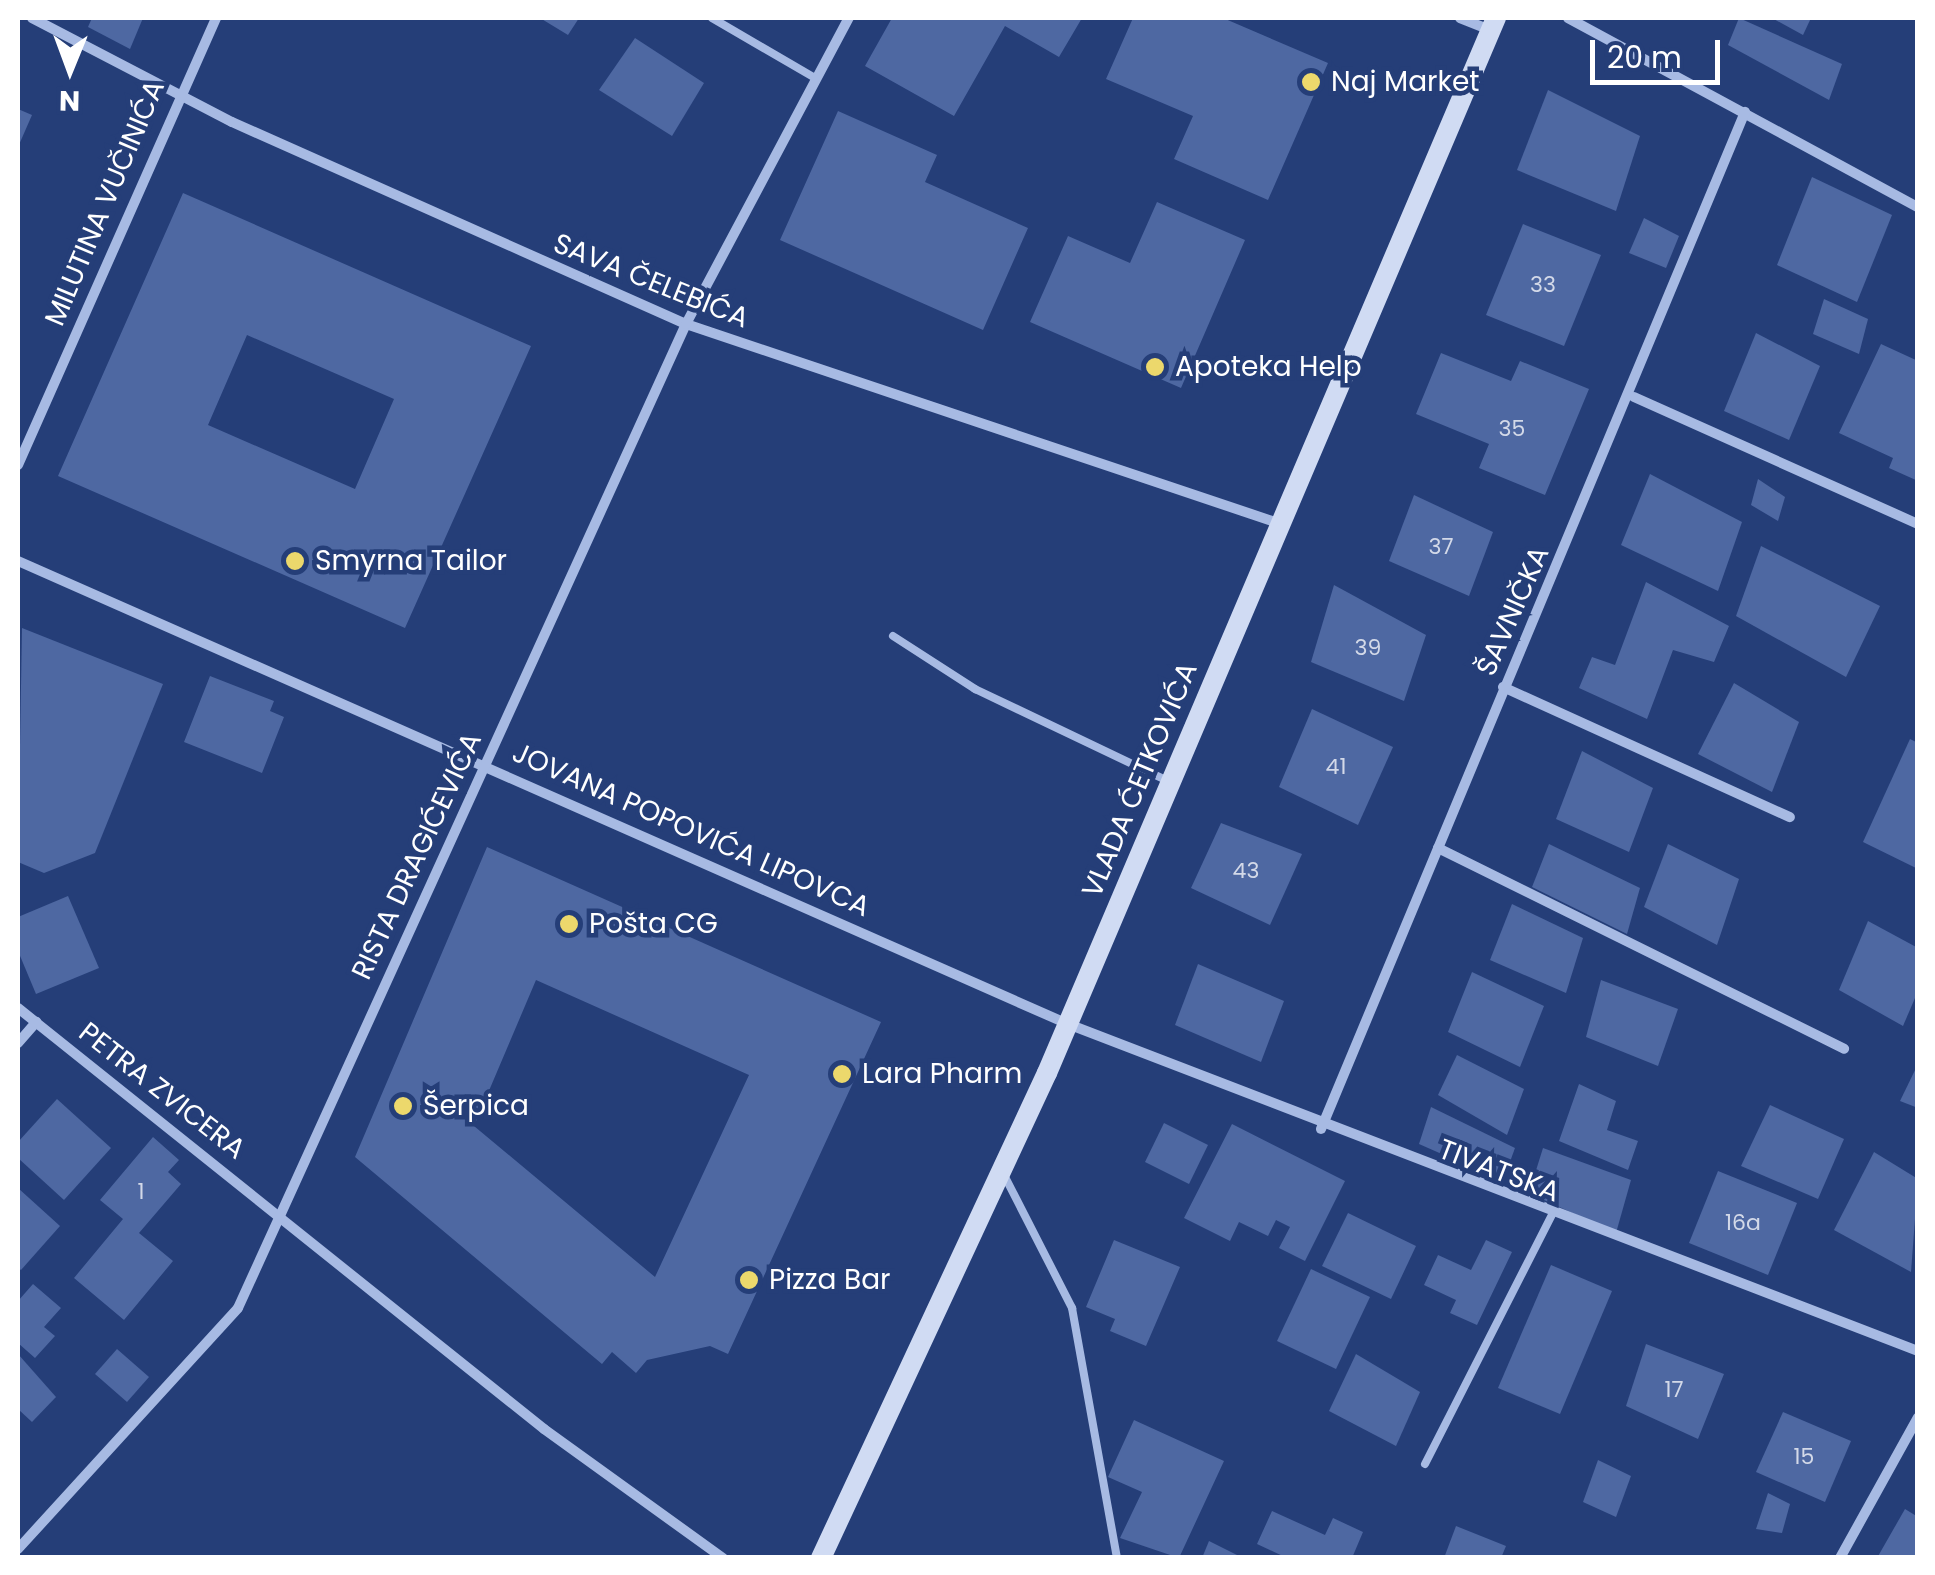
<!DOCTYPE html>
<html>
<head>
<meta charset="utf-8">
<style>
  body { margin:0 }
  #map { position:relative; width:1935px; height:1575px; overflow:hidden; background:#253e78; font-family:Poppins,sans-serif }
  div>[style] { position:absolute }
  .building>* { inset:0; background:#4e68a2 }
  .lane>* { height:8px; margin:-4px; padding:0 4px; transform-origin:4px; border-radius:4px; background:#a7bae3 }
  .street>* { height:10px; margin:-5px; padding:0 5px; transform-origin:5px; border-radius:5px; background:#a7bae3 }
  .secondary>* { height:20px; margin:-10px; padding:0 10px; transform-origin:10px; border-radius:10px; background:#d0dbf3 }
  .dots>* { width:28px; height:28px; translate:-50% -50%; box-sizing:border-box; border:5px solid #253e78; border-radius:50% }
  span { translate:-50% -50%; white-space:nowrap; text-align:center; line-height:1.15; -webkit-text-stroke:9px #253e78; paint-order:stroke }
  .number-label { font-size:22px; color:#d3d9e8 }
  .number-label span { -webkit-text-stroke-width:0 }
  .poi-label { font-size:28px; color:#fff }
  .left { translate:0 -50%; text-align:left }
  .street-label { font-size:28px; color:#fff }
  .frame { position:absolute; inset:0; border:20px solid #fff; pointer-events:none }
  .north { position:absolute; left:20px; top:20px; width:100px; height:100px; -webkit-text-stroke:8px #253e78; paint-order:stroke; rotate:181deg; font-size:28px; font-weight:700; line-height:40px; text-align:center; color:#fff }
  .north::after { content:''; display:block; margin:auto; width:35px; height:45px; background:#fff; clip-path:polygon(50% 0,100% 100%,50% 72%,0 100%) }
  .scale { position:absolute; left:1590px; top:40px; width:130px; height:45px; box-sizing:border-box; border:5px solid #fff; border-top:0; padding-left:12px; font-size:30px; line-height:35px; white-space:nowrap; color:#fff; -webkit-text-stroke:8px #253e78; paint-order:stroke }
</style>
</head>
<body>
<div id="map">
  <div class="building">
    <div style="clip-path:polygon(92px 18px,143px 18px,130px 49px,88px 27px)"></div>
    <div style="clip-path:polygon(540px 18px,579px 18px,568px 35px)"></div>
    <div style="clip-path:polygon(892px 18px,1082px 18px,1059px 57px,1005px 26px,954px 116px,865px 66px)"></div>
    <div style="clip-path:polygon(1133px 18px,1223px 18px,1328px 63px,1268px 200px,1174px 159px,1193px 116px,1106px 79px)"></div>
    <div style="clip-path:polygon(1739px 18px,1842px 64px,1829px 100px,1728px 45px)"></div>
    <div style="clip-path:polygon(1772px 18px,1811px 18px,1803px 35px)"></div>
    <div style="clip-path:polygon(635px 38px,704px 83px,672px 136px,599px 90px)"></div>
    <div style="clip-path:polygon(1548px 90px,1640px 136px,1616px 211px,1517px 170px)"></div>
    <div style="clip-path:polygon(18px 109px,32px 115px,18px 147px)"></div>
    <div style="clip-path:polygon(838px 111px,937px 155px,925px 182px,1028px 228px,983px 330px,780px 240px)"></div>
    <div style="clip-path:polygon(1812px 177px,1892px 215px,1857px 302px,1777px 265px)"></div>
    <div style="clip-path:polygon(evenodd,183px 193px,531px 346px,405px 628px,58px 476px,183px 193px,247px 335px,394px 399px,355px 489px,208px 425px,247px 335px)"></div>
    <div style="clip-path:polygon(1157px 202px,1245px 240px,1181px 388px,1030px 322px,1068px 236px,1130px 263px)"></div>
    <div style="clip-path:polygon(1644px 218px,1679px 236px,1666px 268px,1629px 253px)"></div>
    <div style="clip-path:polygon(1523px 224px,1601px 255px,1564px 346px,1486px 315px)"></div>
    <div style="clip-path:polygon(1824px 299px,1868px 319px,1859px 354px,1813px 334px)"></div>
    <div style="clip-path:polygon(1756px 333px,1820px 366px,1789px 440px,1724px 411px)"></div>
    <div style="clip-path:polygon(1881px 344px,1918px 361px,1918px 481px,1889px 468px,1893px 458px,1839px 433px)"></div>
    <div style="clip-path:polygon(1441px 353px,1511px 381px,1520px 361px,1589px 389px,1545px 495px,1479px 468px,1489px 444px,1416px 414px)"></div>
    <div style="clip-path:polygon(1650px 474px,1742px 522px,1718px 591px,1621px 545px)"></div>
    <div style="clip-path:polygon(1758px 479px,1785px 497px,1778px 521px,1751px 505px)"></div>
    <div style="clip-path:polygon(1414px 495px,1493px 532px,1469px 596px,1389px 561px)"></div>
    <div style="clip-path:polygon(1761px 546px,1880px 606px,1846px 677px,1736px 616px)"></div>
    <div style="clip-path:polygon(1646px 582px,1729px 626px,1714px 662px,1673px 650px,1647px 719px,1579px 688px,1592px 657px,1615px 665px)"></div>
    <div style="clip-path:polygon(1334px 585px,1426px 635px,1404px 701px,1311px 662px)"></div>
    <div style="clip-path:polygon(22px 628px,163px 684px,95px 853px,44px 873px,18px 862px)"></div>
    <div style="clip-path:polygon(210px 676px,274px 701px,270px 711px,284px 717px,262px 773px,184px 742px)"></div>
    <div style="clip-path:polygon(1734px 683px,1799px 722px,1772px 792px,1698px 754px)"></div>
    <div style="clip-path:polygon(1312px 709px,1393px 747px,1358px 825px,1279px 787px)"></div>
    <div style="clip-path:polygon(1910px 739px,1918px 743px,1918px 869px,1863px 842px)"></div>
    <div style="clip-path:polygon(1582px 751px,1653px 788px,1629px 852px,1556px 819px)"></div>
    <div style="clip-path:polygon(1221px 823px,1302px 854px,1270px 925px,1191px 888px)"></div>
    <div style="clip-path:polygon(1549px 844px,1640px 888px,1627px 934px,1532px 887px)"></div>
    <div style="clip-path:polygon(1668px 844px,1739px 879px,1717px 945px,1644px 907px)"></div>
    <div style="clip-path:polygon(evenodd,487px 847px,881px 1022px,728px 1354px,710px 1346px,647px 1360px,636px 1373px,612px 1352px,602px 1364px,355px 1157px,487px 847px,536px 980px,749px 1075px,655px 1277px,474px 1126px,536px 980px)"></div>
    <div style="clip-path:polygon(68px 896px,99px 968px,36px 994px,18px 951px,18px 917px)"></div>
    <div style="clip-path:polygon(1512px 904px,1583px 938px,1566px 993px,1490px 960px)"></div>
    <div style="clip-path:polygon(1868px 921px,1918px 948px,1918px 991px,1903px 1026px,1839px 990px)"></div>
    <div style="clip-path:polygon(1198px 964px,1284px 1001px,1261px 1062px,1175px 1025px)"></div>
    <div style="clip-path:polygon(1472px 972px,1544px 1006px,1520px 1067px,1448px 1032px)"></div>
    <div style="clip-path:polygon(1601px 980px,1678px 1009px,1658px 1066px,1586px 1037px)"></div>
    <div style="clip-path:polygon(1457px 1055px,1524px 1089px,1507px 1135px,1438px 1095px)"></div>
    <div style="clip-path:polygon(1918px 1064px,1918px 1108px,1900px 1101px)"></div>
    <div style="clip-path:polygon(1579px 1084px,1616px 1101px,1607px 1130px,1638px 1141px,1628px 1170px,1559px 1141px)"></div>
    <div style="clip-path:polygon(57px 1099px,111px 1148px,64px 1200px,18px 1158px,18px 1142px)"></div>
    <div style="clip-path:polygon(1770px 1105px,1844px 1139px,1818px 1199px,1741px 1166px)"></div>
    <div style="clip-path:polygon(1431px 1107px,1515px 1148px,1503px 1181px,1419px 1144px)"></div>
    <div style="clip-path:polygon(1164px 1123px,1208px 1145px,1189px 1184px,1145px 1162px)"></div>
    <div style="clip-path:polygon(1232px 1124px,1345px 1181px,1305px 1261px,1279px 1248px,1290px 1227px,1276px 1220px,1268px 1236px,1239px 1222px,1230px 1241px,1184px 1218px)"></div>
    <div style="clip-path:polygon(153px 1137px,179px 1160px,168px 1172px,181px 1184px,139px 1233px,173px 1261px,124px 1320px,74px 1278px,123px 1219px,100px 1200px)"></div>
    <div style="clip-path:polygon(1543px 1148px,1631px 1180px,1616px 1233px,1529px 1193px)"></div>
    <div style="clip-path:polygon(1874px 1152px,1918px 1179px,1911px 1272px,1834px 1230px)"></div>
    <div style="clip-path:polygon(1718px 1171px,1797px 1203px,1768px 1275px,1689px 1243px)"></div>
    <div style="clip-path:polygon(18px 1188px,60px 1226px,21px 1270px,18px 1268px)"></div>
    <div style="clip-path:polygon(1348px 1213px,1416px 1246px,1391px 1299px,1322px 1266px)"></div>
    <div style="clip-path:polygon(1114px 1240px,1180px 1267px,1146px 1346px,1110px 1331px,1115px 1319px,1086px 1307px)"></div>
    <div style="clip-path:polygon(1486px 1240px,1512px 1252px,1477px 1325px,1450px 1313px,1456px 1300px,1424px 1285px,1438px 1255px,1471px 1270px)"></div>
    <div style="clip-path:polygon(1551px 1265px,1612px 1291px,1560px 1414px,1498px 1388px)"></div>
    <div style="clip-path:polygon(1311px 1269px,1370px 1297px,1336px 1369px,1277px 1341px)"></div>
    <div style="clip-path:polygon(33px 1284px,61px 1308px,44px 1327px,55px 1336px,35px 1358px,18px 1343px,18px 1301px)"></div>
    <div style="clip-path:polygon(1646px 1344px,1724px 1374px,1698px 1439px,1626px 1406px)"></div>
    <div style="clip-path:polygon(117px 1349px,149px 1377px,127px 1402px,95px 1374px)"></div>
    <div style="clip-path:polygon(18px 1354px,56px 1397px,32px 1422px,18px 1409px)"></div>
    <div style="clip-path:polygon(1356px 1354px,1420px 1392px,1396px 1446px,1329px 1411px)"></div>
    <div style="clip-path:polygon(1783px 1412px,1851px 1441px,1825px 1502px,1756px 1472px)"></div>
    <div style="clip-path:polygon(1134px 1420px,1224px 1461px,1179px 1558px,1120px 1538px,1142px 1492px,1108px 1477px)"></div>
    <div style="clip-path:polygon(1598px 1460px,1631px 1476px,1616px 1517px,1583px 1502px)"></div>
    <div style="clip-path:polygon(1768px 1493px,1790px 1504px,1782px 1533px,1756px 1529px)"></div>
    <div style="clip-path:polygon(1905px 1509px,1918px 1517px,1918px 1558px,1877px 1558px)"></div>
    <div style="clip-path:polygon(1272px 1511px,1325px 1535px,1333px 1518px,1363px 1532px,1352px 1558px,1287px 1558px,1257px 1544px)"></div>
    <div style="clip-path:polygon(1456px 1526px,1506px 1546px,1501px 1558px,1444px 1558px)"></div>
    <div style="clip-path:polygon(1209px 1541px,1243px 1558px,1202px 1558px)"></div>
  </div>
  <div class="lane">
    <div style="left:712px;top:18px;width:121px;rotate:30.2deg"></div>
    <div style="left:893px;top:636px;width:98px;rotate:32.9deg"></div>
    <div style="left:975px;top:689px;width:214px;rotate:25.5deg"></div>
    <div style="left:1003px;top:1173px;width:152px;rotate:62.9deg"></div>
    <div style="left:1072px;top:1308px;width:254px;rotate:79.8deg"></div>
    <div style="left:1425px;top:1464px;width:280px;rotate:-63deg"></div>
  </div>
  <div class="street">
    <div style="left:32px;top:18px;width:225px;rotate:27.5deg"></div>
    <div style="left:232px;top:122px;width:497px;rotate:24deg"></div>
    <div style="left:686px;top:324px;width:625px;rotate:18.58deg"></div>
    <div style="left:1460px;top:18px;width:32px;rotate:22deg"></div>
    <div style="left:1568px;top:18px;width:398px;rotate:28.4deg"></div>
    <div style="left:1634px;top:397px;width:311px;rotate:24.1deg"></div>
    <div style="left:18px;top:465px;width:489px;rotate:-66.1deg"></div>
    <div style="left:18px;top:561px;width:1148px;rotate:23.8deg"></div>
    <div style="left:1068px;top:1024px;width:911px;rotate:21.04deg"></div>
    <div style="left:1503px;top:687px;width:315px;rotate:24.4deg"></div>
    <div style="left:1438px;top:848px;width:453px;rotate:26.3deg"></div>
    <div style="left:18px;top:1008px;width:674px;rotate:38.67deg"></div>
    <div style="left:544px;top:1429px;width:221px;rotate:35.8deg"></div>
    <div style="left:18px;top:1043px;width:28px;rotate:-49deg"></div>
    <div style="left:1321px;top:1129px;width:1102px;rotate:-67.37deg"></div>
    <div style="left:18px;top:1549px;width:326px;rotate:-47.6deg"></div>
    <div style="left:238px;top:1308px;width:1081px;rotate:-65.52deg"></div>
    <div style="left:686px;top:324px;width:347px;rotate:-62deg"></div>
    <div style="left:1840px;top:1558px;width:161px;rotate:-61deg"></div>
  </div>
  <div class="secondary">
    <div style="left:821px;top:1558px;width:535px;rotate:-65.02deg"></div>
    <div style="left:1047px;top:1073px;width:1147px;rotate:-66.95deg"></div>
  </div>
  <div class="dots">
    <div style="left:1311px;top:82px;background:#ecd86c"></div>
    <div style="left:1155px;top:367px;background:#ecd86c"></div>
    <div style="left:295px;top:561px;background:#ecd86c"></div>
    <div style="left:569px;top:924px;background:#ecd86c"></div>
    <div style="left:842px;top:1074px;background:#ecd86c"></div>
    <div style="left:403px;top:1106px;background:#ecd86c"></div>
    <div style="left:749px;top:1280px;background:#ecd86c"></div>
  </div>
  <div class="number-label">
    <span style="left:1543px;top:285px">33</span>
    <span style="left:1512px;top:429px">35</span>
    <span style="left:1441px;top:547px">37</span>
    <span style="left:1368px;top:648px">39</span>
    <span style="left:1336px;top:767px">41</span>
    <span style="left:1246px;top:871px">43</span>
    <span style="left:141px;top:1192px">1</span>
    <span style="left:1743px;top:1223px">16a</span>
    <span style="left:1674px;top:1390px">17</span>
    <span style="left:1804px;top:1457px">15</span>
  </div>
  <div class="poi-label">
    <span class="left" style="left:1331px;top:82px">Naj Market</span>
    <span class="left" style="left:1175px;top:367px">Apoteka Help</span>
    <span class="left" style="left:315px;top:561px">Smyrna Tailor</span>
    <span class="left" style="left:589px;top:924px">Pošta CG</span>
    <span class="left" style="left:862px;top:1074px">Lara Pharm</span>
    <span class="left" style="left:423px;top:1106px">Šerpica</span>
    <span class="left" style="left:769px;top:1280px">Pizza Bar</span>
  </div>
  <div class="street-label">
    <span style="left:105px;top:203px;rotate:-67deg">MILUTINA VUČINIĆA</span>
    <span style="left:651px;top:281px;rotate:22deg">SAVA ČELEBIĆA</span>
    <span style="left:1513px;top:611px;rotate:-66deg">ŠAVNIČKA</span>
    <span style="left:1140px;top:780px;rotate:-67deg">VLADA ĆETKOVIĆA</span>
    <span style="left:691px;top:830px;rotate:24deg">JOVANA POPOVIĆA LIPOVCA</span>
    <span style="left:417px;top:856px;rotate:-65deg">RISTA DRAGIĆEVIĆA</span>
    <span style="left:162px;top:1091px;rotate:38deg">PETRA ZVICERA</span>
    <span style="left:1499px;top:1171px;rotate:21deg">TIVATSKA</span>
  </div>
  <div class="frame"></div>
  <div class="north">N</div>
  <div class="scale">20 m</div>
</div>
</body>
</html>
